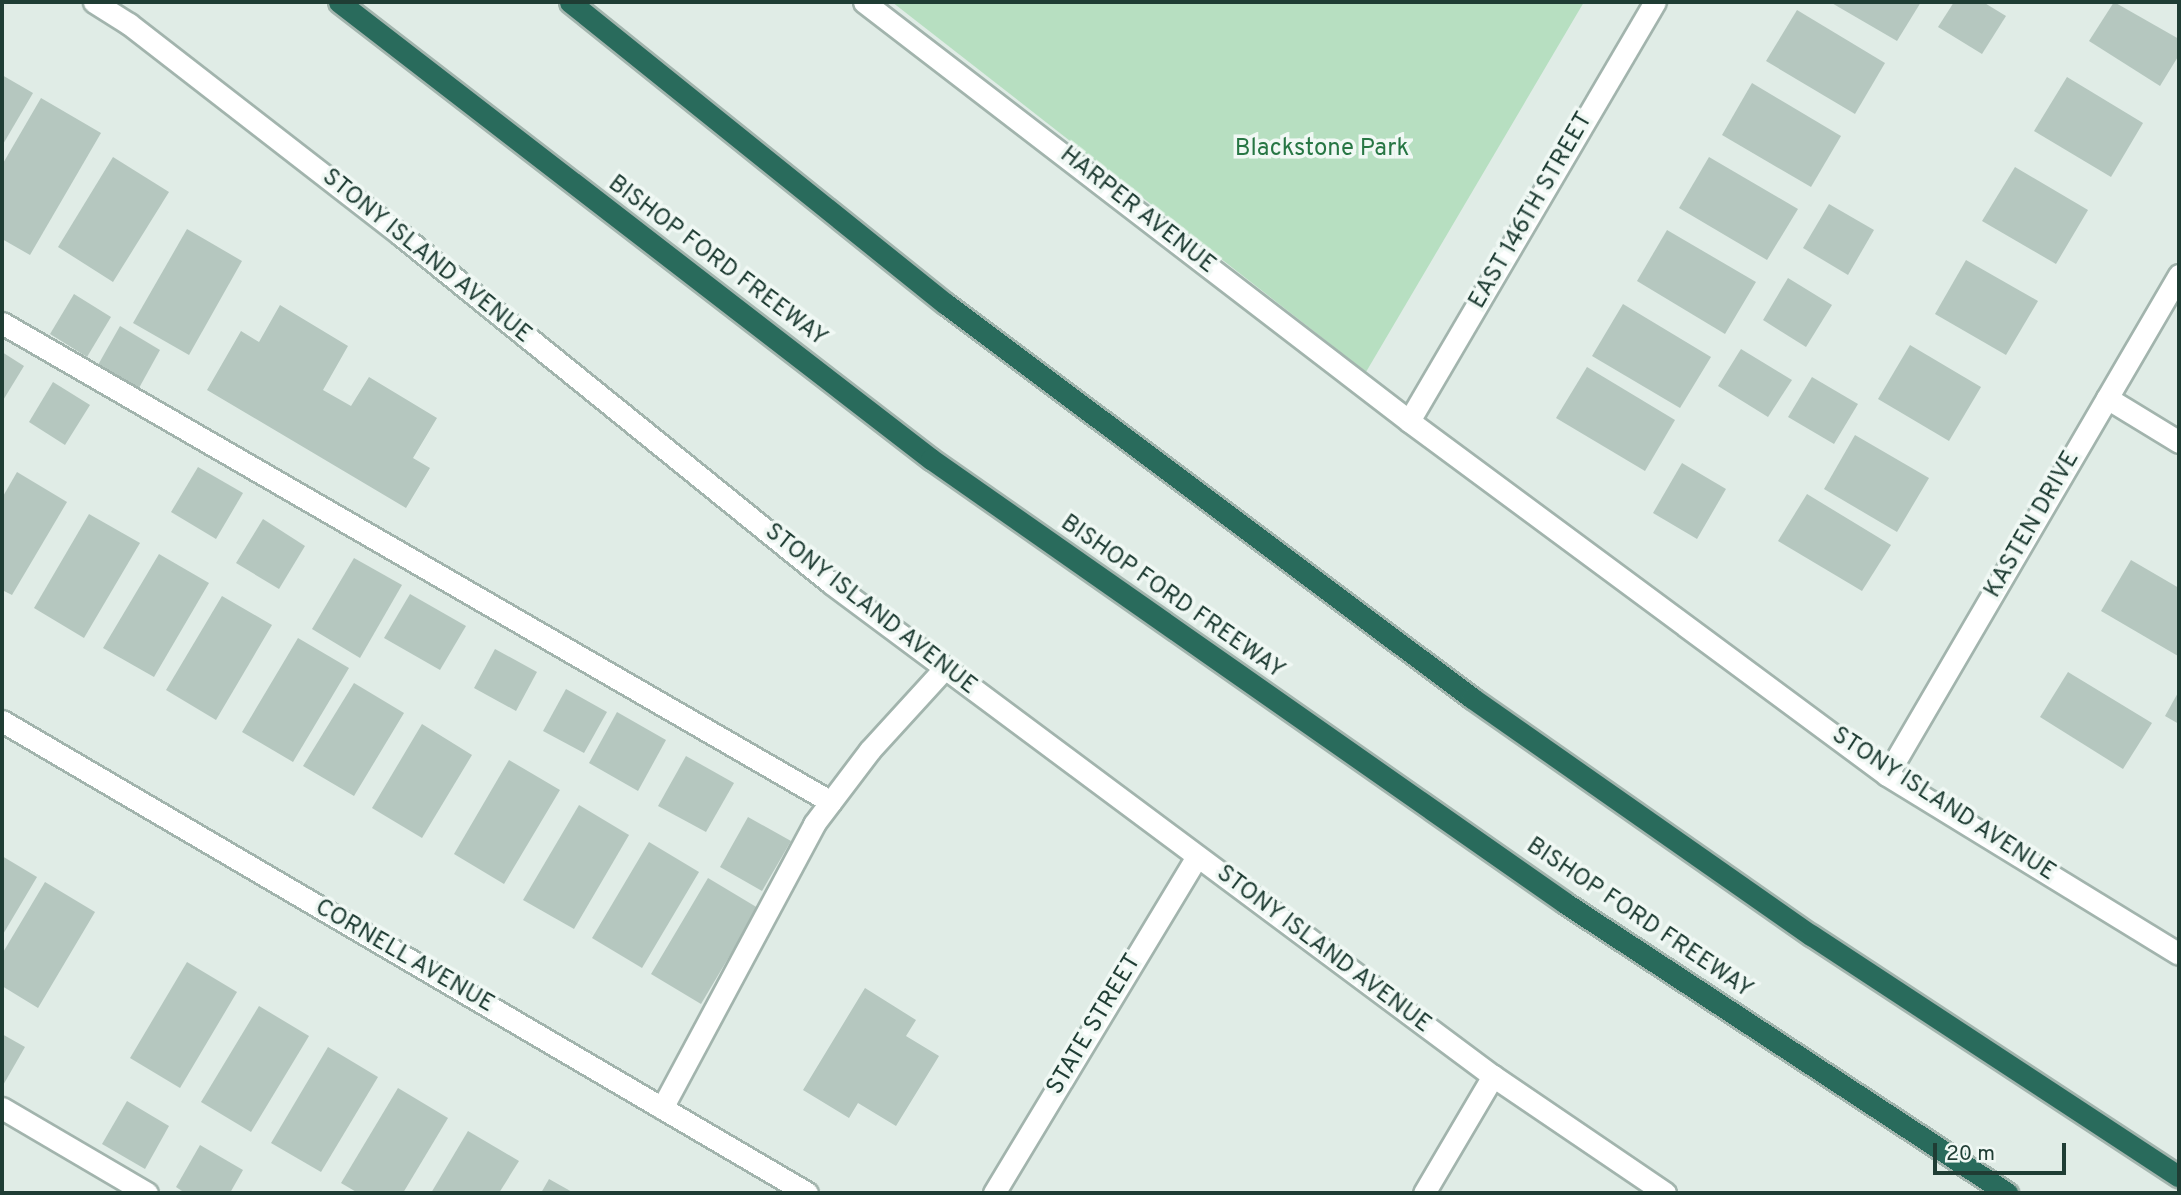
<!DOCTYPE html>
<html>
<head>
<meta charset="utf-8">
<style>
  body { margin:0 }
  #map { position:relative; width:2181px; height:1195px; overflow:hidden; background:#e0ece6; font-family:Overpass,sans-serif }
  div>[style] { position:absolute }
  .green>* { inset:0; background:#b7dfc1 }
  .building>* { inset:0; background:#b5c7bf }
  .roads { filter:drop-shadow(2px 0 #a2b4ad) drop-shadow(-2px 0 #a2b4ad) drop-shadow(0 2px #a2b4ad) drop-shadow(0 -2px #a2b4ad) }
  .lane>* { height:21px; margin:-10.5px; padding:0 10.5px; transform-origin:10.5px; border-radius:10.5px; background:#fff }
  .street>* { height:21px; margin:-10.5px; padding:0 10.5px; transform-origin:10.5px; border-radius:10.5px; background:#fff }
  .highway>* { height:21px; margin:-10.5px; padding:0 10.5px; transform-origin:10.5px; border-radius:10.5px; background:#296b5c }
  span { translate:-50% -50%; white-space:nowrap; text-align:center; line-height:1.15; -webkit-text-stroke:7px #f0f8f4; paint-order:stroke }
  .park-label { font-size:24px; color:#277644 }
  .street-label { font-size:24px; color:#1f3d34 }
  .frame { position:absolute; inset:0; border:4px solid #1f3d34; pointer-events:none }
  .scale { position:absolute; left:1933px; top:1143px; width:133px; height:32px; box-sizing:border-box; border:4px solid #1f3d34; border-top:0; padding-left:9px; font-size:21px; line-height:24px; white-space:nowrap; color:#1f3d34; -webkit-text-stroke:5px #f0f8f4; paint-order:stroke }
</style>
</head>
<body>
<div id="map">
  <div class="green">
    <div style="clip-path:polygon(892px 2px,1584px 2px,1366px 372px)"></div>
  </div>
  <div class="building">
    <div style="clip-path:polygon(1830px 2px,1921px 2px,1897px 41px)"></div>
    <div style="clip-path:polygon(1954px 2px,1983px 2px,2006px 16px,1982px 54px,1938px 27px)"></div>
    <div style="clip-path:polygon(2114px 2px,2179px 39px,2179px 55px,2160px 86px,2089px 41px)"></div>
    <div style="clip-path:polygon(1797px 10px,1885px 63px,1855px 114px,1766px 61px)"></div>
    <div style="clip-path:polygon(2px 75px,33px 93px,2px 146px)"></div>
    <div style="clip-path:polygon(2067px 77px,2143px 123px,2111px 177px,2034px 131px)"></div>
    <div style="clip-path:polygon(1752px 83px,1841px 136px,1811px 187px,1722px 135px)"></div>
    <div style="clip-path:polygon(41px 98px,101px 133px,30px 255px,2px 239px,2px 165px)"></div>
    <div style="clip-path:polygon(113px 157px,169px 192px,113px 282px,58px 247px)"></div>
    <div style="clip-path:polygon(1709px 157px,1798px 209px,1767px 260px,1679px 208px)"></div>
    <div style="clip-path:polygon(2015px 167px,2088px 210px,2056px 264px,1982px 221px)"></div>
    <div style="clip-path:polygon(1829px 204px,1874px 230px,1848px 275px,1803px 248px)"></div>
    <div style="clip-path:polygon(187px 229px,242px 261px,189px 355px,133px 323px)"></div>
    <div style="clip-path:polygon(1667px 230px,1756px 282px,1725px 334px,1637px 281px)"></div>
    <div style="clip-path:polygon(1966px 260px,2038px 301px,2006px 355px,1935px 314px)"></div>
    <div style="clip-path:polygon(1788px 278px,1832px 305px,1806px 347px,1763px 320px)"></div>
    <div style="clip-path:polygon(74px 294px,111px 317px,87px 357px,50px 334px)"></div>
    <div style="clip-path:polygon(1623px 304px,1711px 357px,1680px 408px,1592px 356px)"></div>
    <div style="clip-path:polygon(280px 305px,348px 346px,323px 390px,351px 406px,369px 377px,437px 418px,413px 458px,430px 468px,406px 508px,207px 390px,241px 331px,259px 342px)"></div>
    <div style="clip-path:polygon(120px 326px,160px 350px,139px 388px,98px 365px)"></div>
    <div style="clip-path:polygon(1910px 345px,1981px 387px,1949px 441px,1878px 399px)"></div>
    <div style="clip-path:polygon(1741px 349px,1792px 380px,1768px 417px,1718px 386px)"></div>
    <div style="clip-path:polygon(2px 352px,24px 366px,2px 402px)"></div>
    <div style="clip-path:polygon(1587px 367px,1675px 420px,1645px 471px,1556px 418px)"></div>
    <div style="clip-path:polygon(1812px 377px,1858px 404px,1834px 444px,1788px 417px)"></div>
    <div style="clip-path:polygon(53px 382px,90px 405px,65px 445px,29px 422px)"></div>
    <div style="clip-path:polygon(1855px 435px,1929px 478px,1897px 532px,1824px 489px)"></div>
    <div style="clip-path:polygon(1682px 463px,1726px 489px,1697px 539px,1653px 513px)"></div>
    <div style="clip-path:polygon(198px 467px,243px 493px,216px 539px,171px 512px)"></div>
    <div style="clip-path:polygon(17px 472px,67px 502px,12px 595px,2px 590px,2px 498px)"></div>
    <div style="clip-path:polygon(1807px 494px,1891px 545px,1862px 591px,1778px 541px)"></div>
    <div style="clip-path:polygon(89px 514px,140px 543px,84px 638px,34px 608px)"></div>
    <div style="clip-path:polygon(263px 519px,305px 546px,279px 589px,236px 563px)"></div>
    <div style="clip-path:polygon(159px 554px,209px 583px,154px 677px,103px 648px)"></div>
    <div style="clip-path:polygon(354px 558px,402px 585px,360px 658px,312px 629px)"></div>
    <div style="clip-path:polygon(2131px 560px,2179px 588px,2178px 656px,2101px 611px)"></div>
    <div style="clip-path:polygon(410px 594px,466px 626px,440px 670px,384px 638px)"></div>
    <div style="clip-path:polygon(222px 596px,272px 625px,216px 720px,166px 690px)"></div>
    <div style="clip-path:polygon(298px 638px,349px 668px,293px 762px,242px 732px)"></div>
    <div style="clip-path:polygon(495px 649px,537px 672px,516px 711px,474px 688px)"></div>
    <div style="clip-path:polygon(2068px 672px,2152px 723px,2123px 769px,2040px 717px)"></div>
    <div style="clip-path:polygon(354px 683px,404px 713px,354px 796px,303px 766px)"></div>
    <div style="clip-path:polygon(566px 689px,607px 712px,584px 753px,543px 731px)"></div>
    <div style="clip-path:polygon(2179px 691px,2179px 724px,2165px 716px)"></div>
    <div style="clip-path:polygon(617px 712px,666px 740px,638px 791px,589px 763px)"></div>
    <div style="clip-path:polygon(422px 724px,472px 755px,422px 838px,372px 808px)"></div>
    <div style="clip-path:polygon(686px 756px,734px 783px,706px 832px,658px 806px)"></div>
    <div style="clip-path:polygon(509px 760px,560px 790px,504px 884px,454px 854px)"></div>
    <div style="clip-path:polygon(579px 805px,629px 835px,574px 929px,523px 900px)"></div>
    <div style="clip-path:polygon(748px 817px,791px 841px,762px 891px,720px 867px)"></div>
    <div style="clip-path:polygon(649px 842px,699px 872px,642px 968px,592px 938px)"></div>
    <div style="clip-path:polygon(2px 856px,37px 877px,2px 936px)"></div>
    <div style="clip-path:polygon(708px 878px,758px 908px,701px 1004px,651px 974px)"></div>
    <div style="clip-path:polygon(45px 882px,95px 912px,38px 1008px,2px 986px,2px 954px)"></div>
    <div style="clip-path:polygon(187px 962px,237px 992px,180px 1088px,130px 1058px)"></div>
    <div style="clip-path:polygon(865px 988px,916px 1020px,906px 1036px,939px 1056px,896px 1126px,858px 1103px,849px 1118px,803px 1090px)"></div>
    <div style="clip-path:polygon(259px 1006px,309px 1036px,251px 1132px,201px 1102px)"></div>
    <div style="clip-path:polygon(2px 1034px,25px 1047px,2px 1087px)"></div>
    <div style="clip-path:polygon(328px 1047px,378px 1077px,321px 1172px,271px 1143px)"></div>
    <div style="clip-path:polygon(398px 1088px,448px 1118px,403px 1193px,358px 1193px,341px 1183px)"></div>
    <div style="clip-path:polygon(127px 1101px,169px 1126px,145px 1169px,102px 1144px)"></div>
    <div style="clip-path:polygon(468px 1131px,519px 1161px,499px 1193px,431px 1193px)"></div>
    <div style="clip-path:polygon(200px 1145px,243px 1170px,230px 1193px,185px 1193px,176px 1187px)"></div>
    <div style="clip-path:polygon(549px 1179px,574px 1193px,541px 1193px)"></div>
  </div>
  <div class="roads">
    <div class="lane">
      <div style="left:2px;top:323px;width:957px;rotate:30.02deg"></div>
      <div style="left:2px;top:1108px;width:168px;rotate:30.4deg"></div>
      <div style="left:662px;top:1108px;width:322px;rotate:-61.8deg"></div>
      <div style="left:814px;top:824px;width:93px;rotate:-52.9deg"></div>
      <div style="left:870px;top:750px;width:111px;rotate:-47.6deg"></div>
    </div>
    <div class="street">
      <div style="left:94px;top:2px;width:41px;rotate:32.2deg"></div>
      <div style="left:129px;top:24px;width:344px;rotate:37.8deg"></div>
      <div style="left:401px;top:235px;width:553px;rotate:38.98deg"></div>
      <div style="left:831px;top:583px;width:825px;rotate:36.68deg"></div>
      <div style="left:1493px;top:1076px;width:208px;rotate:34.2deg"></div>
      <div style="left:864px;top:2px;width:687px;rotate:37.55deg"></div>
      <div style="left:1409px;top:421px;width:595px;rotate:36.52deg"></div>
      <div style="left:1887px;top:775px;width:342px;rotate:31.5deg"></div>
      <div style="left:2107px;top:398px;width:84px;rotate:31.4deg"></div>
      <div style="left:1409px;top:421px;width:486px;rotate:-59.6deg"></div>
      <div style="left:2px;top:721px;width:933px;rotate:30.38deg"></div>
      <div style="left:1887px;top:775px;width:579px;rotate:-59.72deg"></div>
      <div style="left:994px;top:1193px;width:393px;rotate:-58.9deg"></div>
      <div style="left:1424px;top:1193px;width:136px;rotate:-59.5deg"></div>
    </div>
    <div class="highway">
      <div style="left:339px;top:2px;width:748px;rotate:37.67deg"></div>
      <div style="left:931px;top:459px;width:774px;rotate:35deg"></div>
      <div style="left:1565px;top:903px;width:529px;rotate:33.27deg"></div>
      <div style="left:570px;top:2px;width:482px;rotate:38.8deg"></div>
      <div style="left:946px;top:304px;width:657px;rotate:36.84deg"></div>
      <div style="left:1472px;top:698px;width:414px;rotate:35deg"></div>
      <div style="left:1811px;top:935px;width:440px;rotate:33.3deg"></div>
    </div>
  </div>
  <div class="park-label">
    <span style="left:1322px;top:150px">Blackstone Park</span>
  </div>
  <div class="street-label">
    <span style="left:1137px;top:211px;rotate:38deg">HARPER AVENUE</span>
    <span style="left:1532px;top:211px;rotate:-60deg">EAST 146TH STREET</span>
    <span style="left:426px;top:257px;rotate:39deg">STONY ISLAND AVENUE</span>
    <span style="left:717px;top:262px;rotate:37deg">BISHOP FORD FREEWAY</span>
    <span style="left:2033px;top:525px;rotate:-60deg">KASTEN DRIVE</span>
    <span style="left:1172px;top:598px;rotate:35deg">BISHOP FORD FREEWAY</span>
    <span style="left:870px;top:610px;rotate:38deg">STONY ISLAND AVENUE</span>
    <span style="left:1943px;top:805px;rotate:33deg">STONY ISLAND AVENUE</span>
    <span style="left:1639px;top:919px;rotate:34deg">BISHOP FORD FREEWAY</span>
    <span style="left:1323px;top:950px;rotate:37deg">STONY ISLAND AVENUE</span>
    <span style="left:404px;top:957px;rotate:30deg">CORNELL AVENUE</span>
    <span style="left:1095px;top:1025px;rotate:-59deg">STATE STREET</span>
  </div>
  <div class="frame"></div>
  <div class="scale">20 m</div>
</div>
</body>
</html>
